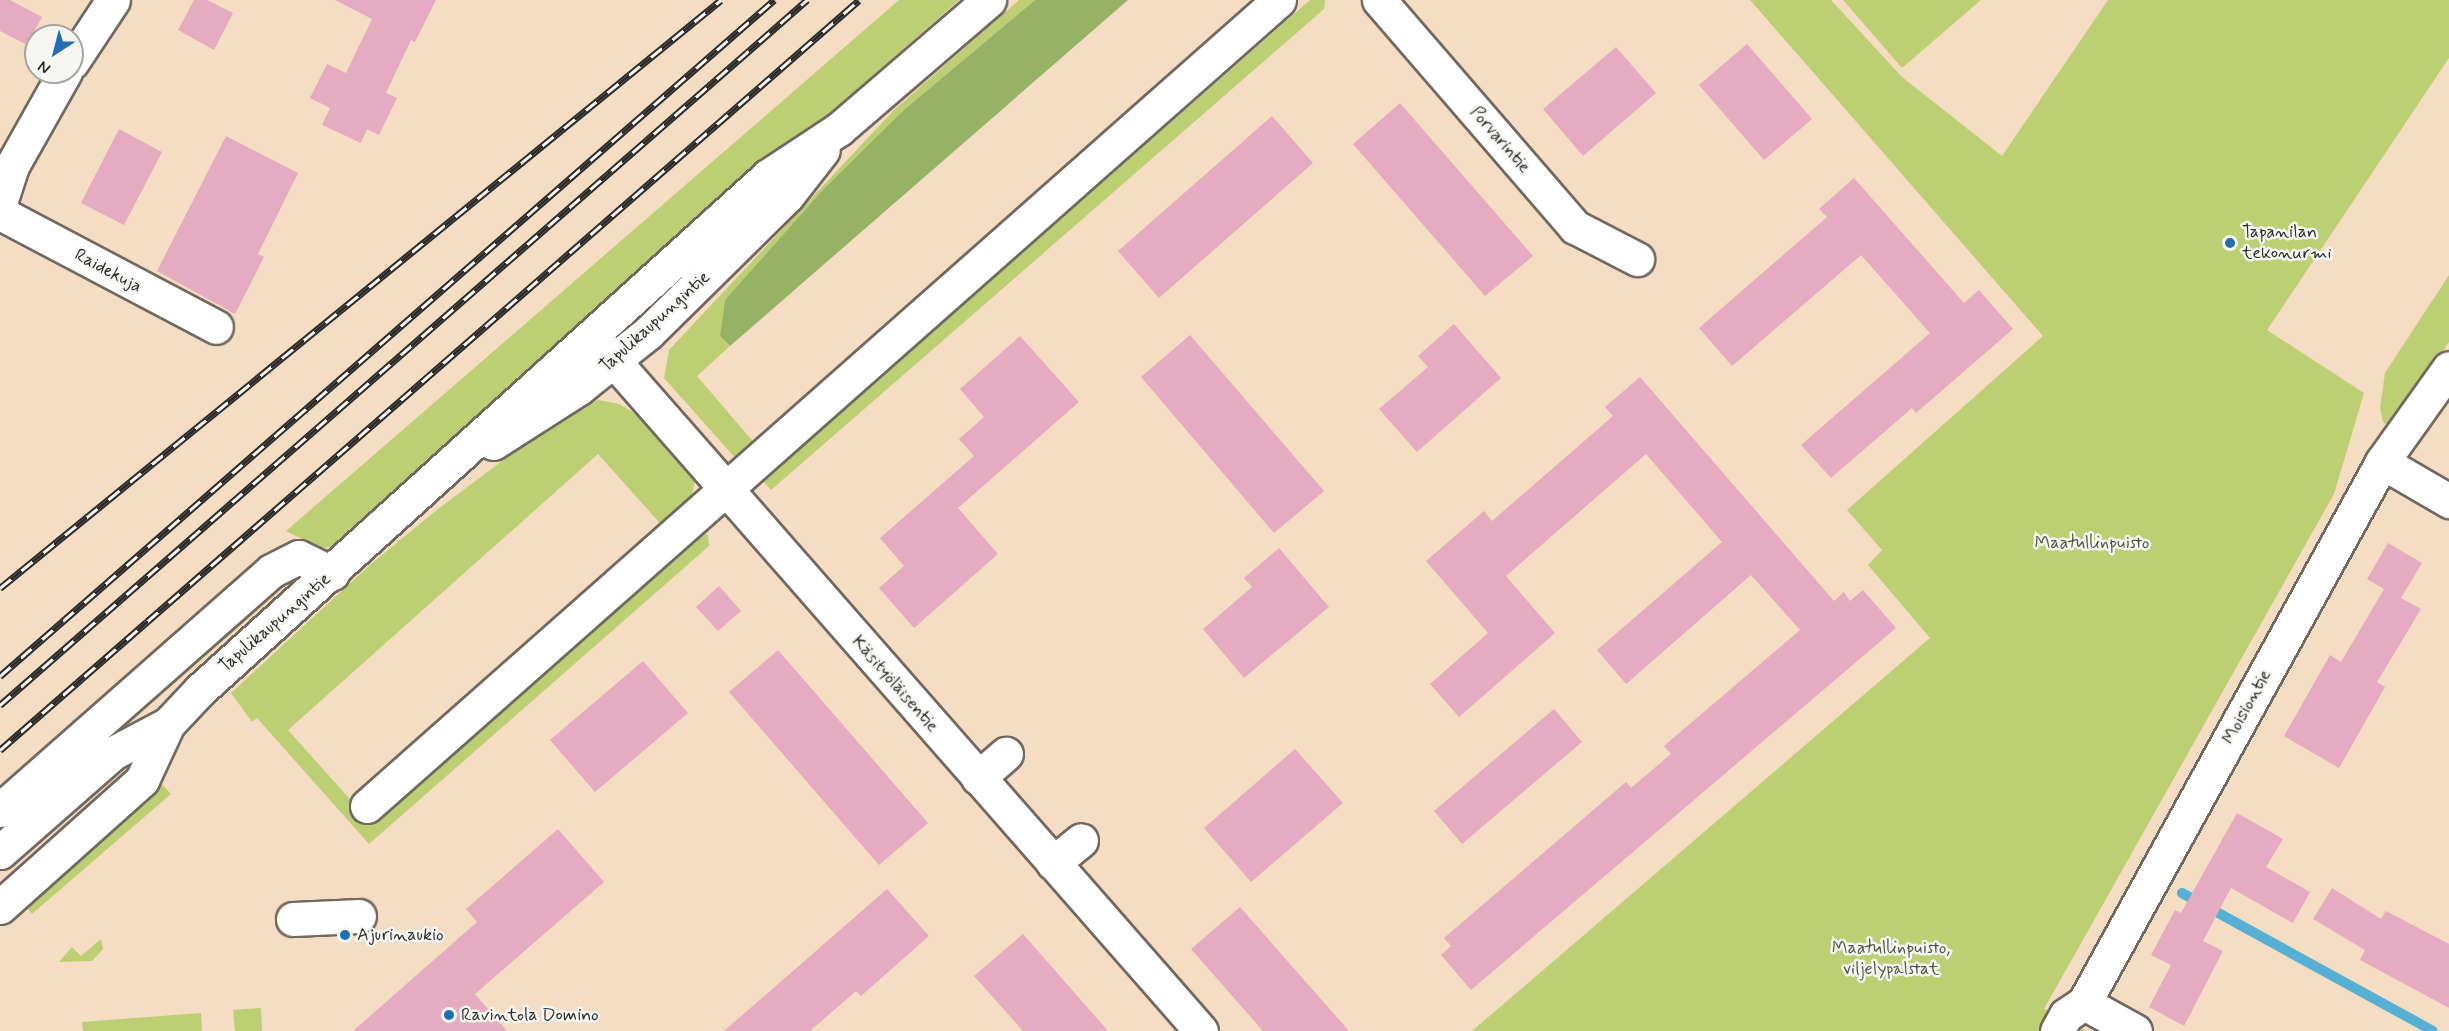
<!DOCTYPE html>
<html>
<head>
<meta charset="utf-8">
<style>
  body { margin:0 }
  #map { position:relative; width:2449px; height:1031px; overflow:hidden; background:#f4ddc3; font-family:Mynerve,sans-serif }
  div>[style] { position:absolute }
  .green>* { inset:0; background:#bdcf73 }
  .forest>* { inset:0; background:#96b265 }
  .sand>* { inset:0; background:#eeda9e }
  .stream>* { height:10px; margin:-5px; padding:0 5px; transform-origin:5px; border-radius:5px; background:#55b0d3 }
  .building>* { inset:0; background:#e5abc1 }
  .roads { filter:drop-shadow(2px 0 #716960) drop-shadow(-2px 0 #716960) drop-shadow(0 2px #716960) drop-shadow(0 -2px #716960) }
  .minor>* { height:33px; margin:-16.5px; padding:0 16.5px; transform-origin:16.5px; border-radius:16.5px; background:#fff }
  .major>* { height:33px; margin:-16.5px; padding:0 16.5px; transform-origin:16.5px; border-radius:16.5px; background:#fff }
  .rail>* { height:7px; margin-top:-3.5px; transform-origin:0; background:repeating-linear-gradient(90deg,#f6f6f2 0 14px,#2b2b2b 0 28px); box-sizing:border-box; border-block:2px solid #2b2b2b }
  .dots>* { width:16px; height:16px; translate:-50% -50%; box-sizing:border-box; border:3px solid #f6f6f2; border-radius:50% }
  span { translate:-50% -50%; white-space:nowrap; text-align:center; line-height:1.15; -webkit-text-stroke:5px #f6f6f2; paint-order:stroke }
  .street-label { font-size:18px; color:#2b2b2b }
  .poi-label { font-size:18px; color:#2b2b2b }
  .left { translate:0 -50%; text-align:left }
  .park-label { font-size:18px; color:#50543d }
  .north { position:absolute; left:24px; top:24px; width:60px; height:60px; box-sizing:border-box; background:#f6f6f2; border:2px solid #a5a5a2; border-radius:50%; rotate:216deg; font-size:16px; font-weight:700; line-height:24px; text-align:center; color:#2b2b2b }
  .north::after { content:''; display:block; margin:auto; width:21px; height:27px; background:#1f6fb2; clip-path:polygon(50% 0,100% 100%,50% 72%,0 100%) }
</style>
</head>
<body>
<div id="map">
  <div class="green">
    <div style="clip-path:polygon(899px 0,959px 0,335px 547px,320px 548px,286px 531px)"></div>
    <div style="clip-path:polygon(1019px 0,1035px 0,905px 109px,725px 300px,720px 336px,730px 346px,697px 376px,756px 445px,738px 461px,664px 378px,669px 350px,894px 110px)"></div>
    <div style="clip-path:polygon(1310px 0,1325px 0,1324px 9px,771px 490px,763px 481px)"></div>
    <div style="clip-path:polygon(1750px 0,1831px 0,1902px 77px,2002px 156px,2108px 0,2449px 0,2449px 58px,2267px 330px,2364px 393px,2334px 494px,2044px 1009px,2087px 1031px,1472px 1031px,1930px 638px,1868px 565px,1882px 550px,1847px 510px,2043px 336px)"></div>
    <div style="clip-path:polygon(1843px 0,1981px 0,1902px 68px)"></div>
    <div style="clip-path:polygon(2449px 275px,2449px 342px,2393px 428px,2383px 422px,2380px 408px,2385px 373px)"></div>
    <div style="clip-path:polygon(598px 400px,619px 404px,638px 415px,695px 481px,688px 511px,667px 531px,598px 454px,288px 730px,365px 816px,698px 530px,708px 535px,709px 546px,369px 844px,257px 718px,252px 722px,231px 693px,371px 564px,438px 509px,546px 428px)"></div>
    <div style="clip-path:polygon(158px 780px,171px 794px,32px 914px,26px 906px,138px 803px)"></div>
    <div style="clip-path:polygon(101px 939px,103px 949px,92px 961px,59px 962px,72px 947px,81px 956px)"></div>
    <div style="clip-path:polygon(261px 1008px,262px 1031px,235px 1031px,233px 1010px)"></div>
    <div style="clip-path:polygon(201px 1013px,202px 1031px,83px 1031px,82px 1022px)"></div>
  </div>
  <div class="forest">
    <div style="clip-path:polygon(1035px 0,1128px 0,730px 346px,720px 336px,725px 300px,822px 191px,905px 109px)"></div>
  </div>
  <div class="sand">
    <div style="clip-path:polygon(285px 576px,290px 578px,290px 583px,0 836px,0 824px)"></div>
  </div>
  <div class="stream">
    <div style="left:2182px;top:893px;width:286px;rotate:28.8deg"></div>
  </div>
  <div class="building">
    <div style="clip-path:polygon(0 0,10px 0,42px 17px,27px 45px,0 31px)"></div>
    <div style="clip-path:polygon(194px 0,207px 0,233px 13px,214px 50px,178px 30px)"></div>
    <div style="clip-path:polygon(335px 0,436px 0,415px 42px,411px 40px,386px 93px,397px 98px,379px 135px,367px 129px,361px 143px,322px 125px,330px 108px,310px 98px,327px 64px,346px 73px,372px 19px)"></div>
    <div style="clip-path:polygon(1747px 44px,1812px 119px,1764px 160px,1699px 85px)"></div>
    <div style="clip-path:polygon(1616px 47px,1656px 93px,1583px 156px,1543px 109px)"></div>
    <div style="clip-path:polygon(1400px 103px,1533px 256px,1485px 296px,1353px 144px)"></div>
    <div style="clip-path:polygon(1272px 116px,1313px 163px,1159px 298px,1118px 251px)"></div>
    <div style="clip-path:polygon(119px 129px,162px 152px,124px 225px,81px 203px)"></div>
    <div style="clip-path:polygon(226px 136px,298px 173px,258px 254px,264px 257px,235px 314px,157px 271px)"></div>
    <div style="clip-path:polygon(1854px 178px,1964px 303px,1979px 290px,2013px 329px,1916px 413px,1912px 408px,1831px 478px,1801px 445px,1930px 333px,1861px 255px,1732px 366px,1699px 328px,1827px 217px,1819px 209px)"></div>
    <div style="clip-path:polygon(1454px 324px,1501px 378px,1417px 452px,1379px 409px,1428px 367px,1418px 356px)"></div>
    <div style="clip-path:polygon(1190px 335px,1324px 491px,1274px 533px,1141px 377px)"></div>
    <div style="clip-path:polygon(1020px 336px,1079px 402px,958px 508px,998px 554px,914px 628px,879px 588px,904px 566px,880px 538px,974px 456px,959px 439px,984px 417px,960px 389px)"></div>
    <div style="clip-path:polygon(1640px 377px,1834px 601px,1844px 592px,1850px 601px,1863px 590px,1896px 628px,1471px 990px,1441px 955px,1451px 946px,1444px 938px,1626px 782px,1631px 788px,1671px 754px,1664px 746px,1800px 630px,1751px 575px,1626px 684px,1597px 650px,1722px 542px,1646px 454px,1506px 576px,1555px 633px,1459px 717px,1430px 684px,1488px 633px,1426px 561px,1484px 511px,1492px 521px,1613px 416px,1605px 407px)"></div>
    <div style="clip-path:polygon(2388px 543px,2422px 563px,2401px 598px,2421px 609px,2377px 682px,2385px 687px,2339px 768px,2284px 736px,2330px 655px,2341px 662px,2384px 589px,2367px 579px)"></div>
    <div style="clip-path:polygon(1279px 548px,1329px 607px,1244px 678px,1203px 629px,1252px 587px,1244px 578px)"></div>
    <div style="clip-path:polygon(719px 586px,741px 611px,718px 631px,696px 607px)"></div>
    <div style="clip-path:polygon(778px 650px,928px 823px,879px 865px,729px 692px)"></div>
    <div style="clip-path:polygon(643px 661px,688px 713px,595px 792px,550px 740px)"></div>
    <div style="clip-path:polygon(1554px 709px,1582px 742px,1462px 844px,1434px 811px)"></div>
    <div style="clip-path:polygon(1295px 749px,1343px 803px,1251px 882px,1204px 828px)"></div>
    <div style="clip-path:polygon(2237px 813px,2283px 839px,2266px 867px,2310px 892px,2293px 923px,2231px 888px,2203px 941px,2223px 951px,2184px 1026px,2149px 1007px,2171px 965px,2151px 955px,2175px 910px,2181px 913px)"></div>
    <div style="clip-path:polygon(558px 829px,604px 882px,475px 994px,507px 1031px,353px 1031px,477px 922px,466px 909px)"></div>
    <div style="clip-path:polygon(2332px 888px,2381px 919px,2386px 911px,2449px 944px,2449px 1008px,2360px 960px,2365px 950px,2313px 919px)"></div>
    <div style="clip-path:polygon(887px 889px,929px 936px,861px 996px,856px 991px,810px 1031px,724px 1031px)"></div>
    <div style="clip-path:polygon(1240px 907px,1349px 1031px,1263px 1031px,1191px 949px)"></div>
    <div style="clip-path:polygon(1023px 934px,1108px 1031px,1023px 1031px,974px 976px)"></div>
  </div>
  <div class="roads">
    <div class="minor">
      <div style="left:1379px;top:0;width:300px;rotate:49.2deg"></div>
      <div style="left:1575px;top:227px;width:70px;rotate:27.3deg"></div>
      <div style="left:72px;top:62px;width:74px;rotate:-56.5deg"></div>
      <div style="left:0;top:203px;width:39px;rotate:-72deg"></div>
      <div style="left:12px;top:166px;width:108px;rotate:-60.6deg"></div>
      <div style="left:0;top:213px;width:244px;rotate:27.8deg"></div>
      <div style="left:594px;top:338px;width:921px;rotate:48.78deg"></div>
      <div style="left:2382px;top:462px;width:78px;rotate:30.2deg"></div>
      <div style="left:978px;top:778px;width:37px;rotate:-41deg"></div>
      <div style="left:367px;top:806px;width:1217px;rotate:-41.47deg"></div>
      <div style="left:0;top:810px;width:361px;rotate:-41.4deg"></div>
      <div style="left:271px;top:571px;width:31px;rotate:-27deg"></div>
      <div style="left:299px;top:557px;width:37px;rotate:26deg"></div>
      <div style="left:1053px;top:863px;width:36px;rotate:-39deg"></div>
      <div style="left:293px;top:919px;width:66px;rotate:-2.6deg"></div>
      <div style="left:2057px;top:1031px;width:18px;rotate:-61deg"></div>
      <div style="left:2066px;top:1015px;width:22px;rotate:-34deg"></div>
      <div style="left:2135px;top:1031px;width:58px;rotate:-151.2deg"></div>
      <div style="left:2084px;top:1003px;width:618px;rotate:-61.15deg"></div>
      <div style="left:2382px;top:462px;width:115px;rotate:-54.5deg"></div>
    </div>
    <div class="major">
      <div style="left:493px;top:443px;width:102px;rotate:-32.6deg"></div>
      <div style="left:579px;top:388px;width:88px;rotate:-38.6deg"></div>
      <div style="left:648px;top:333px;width:195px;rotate:-44.6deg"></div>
      <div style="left:787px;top:196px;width:58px;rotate:-52deg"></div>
      <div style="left:0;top:852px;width:150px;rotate:-41.2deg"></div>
      <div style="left:113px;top:753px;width:62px;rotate:-27.8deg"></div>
      <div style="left:0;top:907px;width:191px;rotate:-41.8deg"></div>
      <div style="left:142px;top:780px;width:62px;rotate:-65.1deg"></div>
      <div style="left:168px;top:724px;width:47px;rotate:-46.7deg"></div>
      <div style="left:200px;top:690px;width:766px;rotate:-42.14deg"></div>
      <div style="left:768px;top:176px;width:85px;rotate:-33.5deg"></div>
      <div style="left:839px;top:129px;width:198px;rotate:-40.7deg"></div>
    </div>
  </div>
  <div class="rail">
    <div style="left:0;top:588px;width:930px;rotate:-39.2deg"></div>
    <div style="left:0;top:676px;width:1028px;rotate:-41.13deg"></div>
    <div style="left:0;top:705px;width:1072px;rotate:-41.14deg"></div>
    <div style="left:0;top:750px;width:1140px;rotate:-41.12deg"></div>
  </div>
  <div class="dots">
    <div style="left:2230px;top:243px;background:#1f6fb2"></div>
    <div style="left:345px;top:935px;background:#1f6fb2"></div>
    <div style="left:449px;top:1015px;background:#1f6fb2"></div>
  </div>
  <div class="street-label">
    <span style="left:1500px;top:140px;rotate:49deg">Porvarintie</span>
    <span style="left:108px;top:271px;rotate:28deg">Raidekuja</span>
    <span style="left:655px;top:322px;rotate:-42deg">Tapulikaupungintie</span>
    <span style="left:275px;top:623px;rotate:-41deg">Tapulikaupungintie</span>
    <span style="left:895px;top:684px;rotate:49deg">Käsityöläisentie</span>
    <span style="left:2247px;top:707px;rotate:-61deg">Moisiontie</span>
  </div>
  <div class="poi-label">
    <span class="left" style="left:2242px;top:243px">Tapanilan<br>tekonurmi</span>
    <span class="left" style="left:357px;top:935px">Ajurinaukio</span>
    <span class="left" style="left:461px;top:1015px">Ravintola Domino</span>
  </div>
  <div class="park-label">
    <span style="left:2092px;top:543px">Maatullinpuisto</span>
    <span style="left:1891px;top:959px">Maatullinpuisto,<br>viljelypalstat</span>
  </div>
  <div class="north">N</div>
</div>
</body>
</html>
